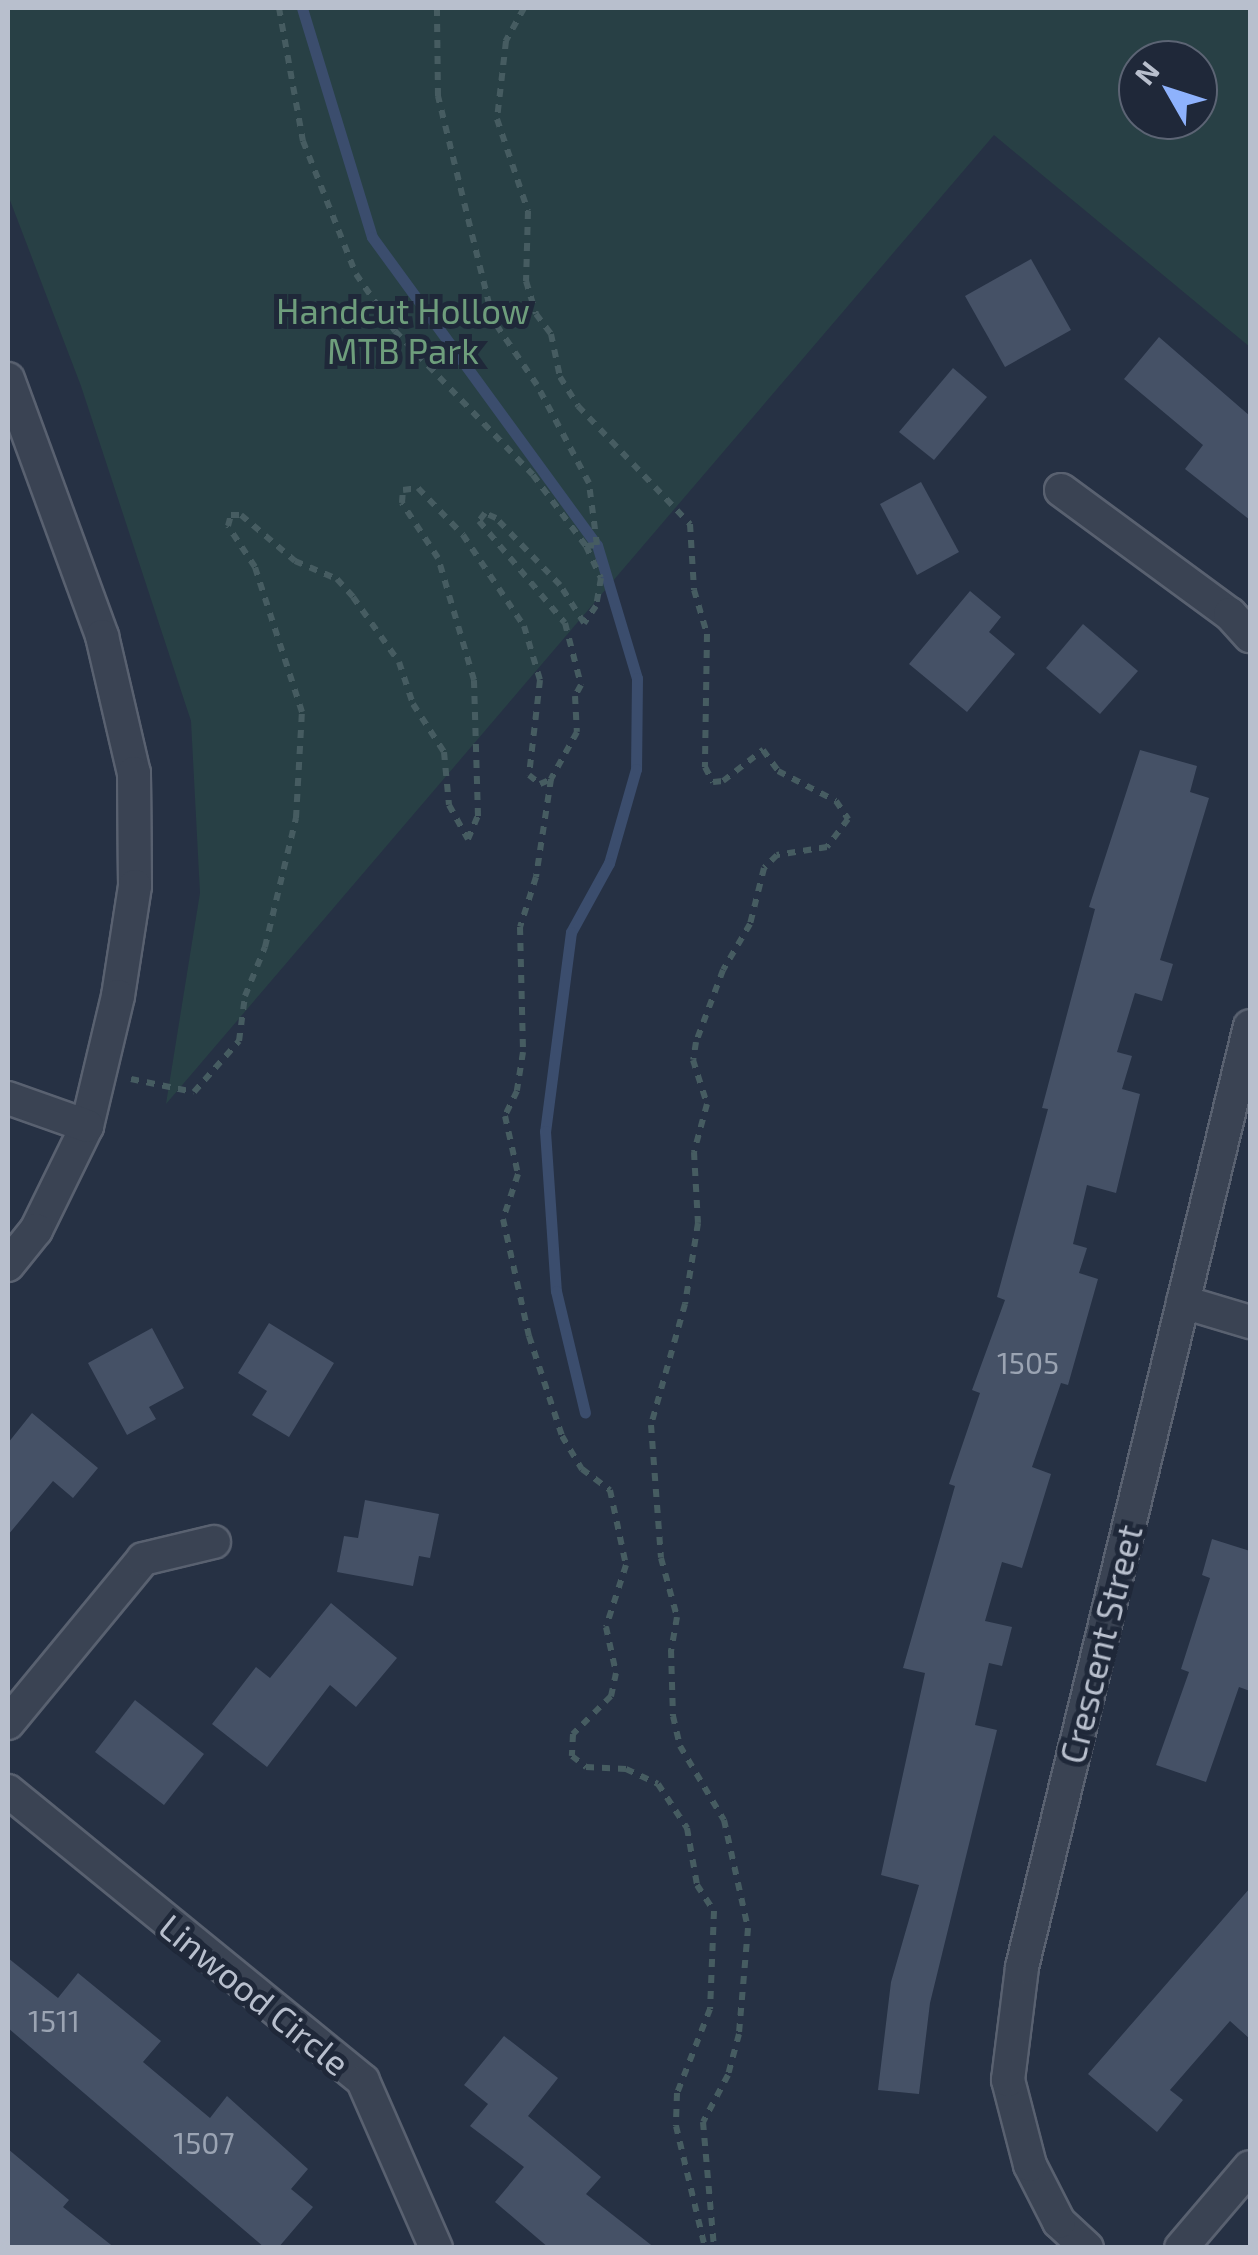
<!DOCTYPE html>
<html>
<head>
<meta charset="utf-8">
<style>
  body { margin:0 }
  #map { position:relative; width:1258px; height:2255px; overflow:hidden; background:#263144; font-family:"Exo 2",sans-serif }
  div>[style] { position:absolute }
  .green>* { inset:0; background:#284045 }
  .stream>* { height:11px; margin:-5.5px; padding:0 5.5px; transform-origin:5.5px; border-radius:5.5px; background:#3b4d6d }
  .building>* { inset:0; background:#455166 }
  .path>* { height:6px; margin-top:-3px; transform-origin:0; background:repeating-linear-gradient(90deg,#465c61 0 8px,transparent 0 16px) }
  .roads { filter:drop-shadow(2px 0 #596170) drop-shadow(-2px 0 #596170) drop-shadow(0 2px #596170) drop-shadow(0 -2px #596170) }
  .street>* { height:32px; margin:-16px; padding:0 16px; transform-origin:16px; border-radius:16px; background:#3a4353 }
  span { translate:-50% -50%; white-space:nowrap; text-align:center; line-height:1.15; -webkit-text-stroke:10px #1f2839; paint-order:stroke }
  .number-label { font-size:30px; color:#9ba4b3 }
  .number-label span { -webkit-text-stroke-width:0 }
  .park-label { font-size:35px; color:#6e9e7c }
  .street-label { font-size:35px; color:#b8bfcd }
  .frame { position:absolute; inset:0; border:10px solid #b8bfcd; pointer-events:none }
  .north { position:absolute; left:1118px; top:40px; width:100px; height:100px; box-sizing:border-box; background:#1f2839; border:2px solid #5c6474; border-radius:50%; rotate:309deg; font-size:28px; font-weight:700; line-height:40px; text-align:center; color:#b8bfcd }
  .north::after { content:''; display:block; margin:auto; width:35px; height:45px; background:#8eb2fc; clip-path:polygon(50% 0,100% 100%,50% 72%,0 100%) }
</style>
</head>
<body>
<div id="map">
  <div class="green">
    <div style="clip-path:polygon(evenodd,8px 8px,1250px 8px,1250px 347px,994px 135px,166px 1104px,200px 893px,191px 721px,81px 386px,8px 195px,8px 8px,1138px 60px,1198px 60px,1198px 120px,1138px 120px,1138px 60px)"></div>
  </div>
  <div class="stream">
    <div style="left:302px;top:8px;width:239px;rotate:73deg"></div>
    <div style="left:372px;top:237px;width:381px;rotate:53.9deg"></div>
    <div style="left:597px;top:545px;width:139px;rotate:73.3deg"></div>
    <div style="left:637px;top:678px;width:91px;rotate:90.6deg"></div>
    <div style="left:636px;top:769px;width:98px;rotate:106deg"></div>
    <div style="left:609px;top:863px;width:79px;rotate:118.8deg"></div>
    <div style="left:571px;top:932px;width:201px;rotate:97.4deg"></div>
    <div style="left:545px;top:1131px;width:160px;rotate:86.1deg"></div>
    <div style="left:556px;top:1291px;width:125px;rotate:76.6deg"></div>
  </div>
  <div class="building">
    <div style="clip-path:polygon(1031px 259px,1071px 330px,1005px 367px,965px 296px)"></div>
    <div style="clip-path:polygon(1159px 337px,1250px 416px,1250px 520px,1185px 469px,1203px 445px,1124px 379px)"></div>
    <div style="clip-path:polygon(953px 368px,987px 397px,934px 460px,899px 432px)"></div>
    <div style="clip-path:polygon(921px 482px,959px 552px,917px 575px,880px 504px)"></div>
    <div style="clip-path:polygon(970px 591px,1001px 617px,989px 632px,1015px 654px,967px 712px,909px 664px)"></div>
    <div style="clip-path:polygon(1083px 624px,1138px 671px,1100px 714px,1046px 668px)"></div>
    <div style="clip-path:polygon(1140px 750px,1197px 766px,1190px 792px,1209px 798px,1160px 960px,1173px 964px,1162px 1001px,1135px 993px,1117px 1052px,1132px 1056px,1122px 1089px,1140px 1094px,1116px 1193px,1087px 1185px,1073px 1244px,1087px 1248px,1079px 1273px,1098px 1279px,1068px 1385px,1061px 1383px,1032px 1467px,1051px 1474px,1022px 1568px,1002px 1562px,985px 1621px,1012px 1627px,1002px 1666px,989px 1663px,975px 1725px,997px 1730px,930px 2003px,919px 2094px,878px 2090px,891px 1982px,919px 1885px,881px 1875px,925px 1673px,903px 1668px,955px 1486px,949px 1484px,980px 1393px,972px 1390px,1005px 1300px,997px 1297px,1048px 1109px,1042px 1108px,1095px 909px,1089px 907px)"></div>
    <div style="clip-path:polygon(269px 1323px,334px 1363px,289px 1437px,252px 1415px,267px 1391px,238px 1373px)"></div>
    <div style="clip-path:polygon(152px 1328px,184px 1388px,149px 1407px,156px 1419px,127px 1435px,88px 1363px)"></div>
    <div style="clip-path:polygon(32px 1413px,98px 1468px,73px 1498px,53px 1481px,8px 1535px,8px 1443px)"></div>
    <div style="clip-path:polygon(365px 1500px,439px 1514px,430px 1558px,419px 1556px,413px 1586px,337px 1572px,344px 1536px,358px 1538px)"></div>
    <div style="clip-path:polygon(1212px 1539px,1250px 1551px,1250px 1691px,1239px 1687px,1206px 1782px,1156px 1765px,1189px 1672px,1181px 1669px,1210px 1578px,1202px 1575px)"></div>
    <div style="clip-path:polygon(331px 1603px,397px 1658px,356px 1707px,330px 1685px,267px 1767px,212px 1724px,256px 1667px,270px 1678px)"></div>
    <div style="clip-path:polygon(135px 1700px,204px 1754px,164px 1805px,95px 1752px)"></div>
    <div style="clip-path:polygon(1250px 1888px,1250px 2039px,1230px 2021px,1170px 2090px,1183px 2100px,1157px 2132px,1088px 2074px)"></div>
    <div style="clip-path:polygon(8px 1958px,58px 1998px,78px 1973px,161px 2041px,143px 2062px,210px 2118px,227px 2096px,308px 2169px,291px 2189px,313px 2207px,278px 2248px,265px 2248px,8px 2028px)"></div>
    <div style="clip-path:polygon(504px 2036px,558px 2078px,528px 2116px,601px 2177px,586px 2194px,655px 2248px,549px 2248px,495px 2202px,524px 2167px,470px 2126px,488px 2104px,464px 2085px)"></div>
    <div style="clip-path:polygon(8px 2149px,69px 2200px,63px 2207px,115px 2248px,8px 2248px)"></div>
  </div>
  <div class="path">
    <div style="left:279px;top:8px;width:135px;rotate:79.8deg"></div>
    <div style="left:303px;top:141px;width:143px;rotate:68.3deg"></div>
    <div style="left:356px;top:274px;width:69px;rotate:55.6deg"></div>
    <div style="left:395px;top:331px;width:199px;rotate:46.2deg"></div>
    <div style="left:533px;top:475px;width:89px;rotate:53.3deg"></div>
    <div style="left:586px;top:546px;width:11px;rotate:-5deg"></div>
    <div style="left:597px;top:545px;width:63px;rotate:-97.4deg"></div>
    <div style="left:589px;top:483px;width:111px;rotate:-118deg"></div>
    <div style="left:537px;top:385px;width:78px;rotate:-124.1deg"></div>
    <div style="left:493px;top:320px;width:231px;rotate:-103.8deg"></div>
    <div style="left:438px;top:96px;width:88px;rotate:-90.7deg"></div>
    <div style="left:524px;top:8px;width:38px;rotate:119deg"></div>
    <div style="left:506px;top:41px;width:79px;rotate:96.6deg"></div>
    <div style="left:497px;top:119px;width:97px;rotate:71.4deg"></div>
    <div style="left:528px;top:211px;width:70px;rotate:91.6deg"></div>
    <div style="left:526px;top:281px;width:34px;rotate:73deg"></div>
    <div style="left:536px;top:314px;width:25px;rotate:53deg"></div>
    <div style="left:551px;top:334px;width:44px;rotate:78.2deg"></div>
    <div style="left:560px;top:377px;width:34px;rotate:58deg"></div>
    <div style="left:578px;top:406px;width:163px;rotate:46.5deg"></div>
    <div style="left:690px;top:524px;width:66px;rotate:86.5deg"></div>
    <div style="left:694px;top:590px;width:46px;rotate:73.5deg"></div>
    <div style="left:707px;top:634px;width:133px;rotate:90.9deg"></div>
    <div style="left:705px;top:767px;width:17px;rotate:62deg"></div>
    <div style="left:713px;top:782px;width:10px;rotate:-6deg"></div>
    <div style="left:723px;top:781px;width:51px;rotate:-37.8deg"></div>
    <div style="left:763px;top:750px;width:26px;rotate:54deg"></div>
    <div style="left:778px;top:771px;width:65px;rotate:27.3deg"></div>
    <div style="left:836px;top:801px;width:22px;rotate:56deg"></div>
    <div style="left:848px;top:819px;width:35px;rotate:127deg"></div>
    <div style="left:827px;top:847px;width:51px;rotate:170.9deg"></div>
    <div style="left:777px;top:855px;width:18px;rotate:135deg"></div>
    <div style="left:764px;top:868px;width:58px;rotate:104deg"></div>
    <div style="left:750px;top:924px;width:53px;rotate:120.4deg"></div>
    <div style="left:723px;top:970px;width:77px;rotate:110.6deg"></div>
    <div style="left:696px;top:1042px;width:18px;rotate:99deg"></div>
    <div style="left:693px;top:1060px;width:46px;rotate:72.3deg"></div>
    <div style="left:707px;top:1104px;width:50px;rotate:105.2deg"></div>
    <div style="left:694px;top:1152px;width:71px;rotate:86.8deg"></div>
    <div style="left:698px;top:1223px;width:82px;rotate:99.1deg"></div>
    <div style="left:685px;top:1304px;width:126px;rotate:105.7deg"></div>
    <div style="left:651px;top:1425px;width:133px;rotate:85.7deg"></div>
    <div style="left:661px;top:1558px;width:61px;rotate:74.8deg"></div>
    <div style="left:677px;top:1617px;width:34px;rotate:100deg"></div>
    <div style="left:671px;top:1650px;width:66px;rotate:88.3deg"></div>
    <div style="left:673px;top:1716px;width:31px;rotate:77deg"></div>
    <div style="left:680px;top:1746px;width:86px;rotate:59.3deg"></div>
    <div style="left:724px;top:1820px;width:111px;rotate:77.5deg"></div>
    <div style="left:748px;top:1928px;width:106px;rotate:94.9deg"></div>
    <div style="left:739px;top:2034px;width:42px;rotate:105deg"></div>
    <div style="left:728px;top:2075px;width:53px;rotate:118deg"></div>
    <div style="left:703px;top:2122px;width:126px;rotate:85deg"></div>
    <div style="left:586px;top:546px;width:35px;rotate:65deg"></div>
    <div style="left:601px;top:578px;width:28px;rotate:100deg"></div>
    <div style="left:596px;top:606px;width:21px;rotate:125deg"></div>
    <div style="left:584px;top:623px;width:45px;rotate:-122.3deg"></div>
    <div style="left:560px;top:585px;width:93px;rotate:-133.7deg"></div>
    <div style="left:496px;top:518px;width:12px;rotate:-156deg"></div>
    <div style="left:485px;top:513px;width:10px;rotate:127deg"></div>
    <div style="left:479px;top:521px;width:133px;rotate:49.9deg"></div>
    <div style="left:565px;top:623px;width:64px;rotate:75.5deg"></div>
    <div style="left:581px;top:685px;width:13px;rotate:119deg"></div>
    <div style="left:575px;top:696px;width:36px;rotate:87deg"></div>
    <div style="left:577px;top:732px;width:54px;rotate:119deg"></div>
    <div style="left:551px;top:779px;width:99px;rotate:98.7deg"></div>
    <div style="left:536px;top:877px;width:52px;rotate:107.7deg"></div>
    <div style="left:520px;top:927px;width:125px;rotate:88.6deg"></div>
    <div style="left:523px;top:1052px;width:39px;rotate:99deg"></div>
    <div style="left:517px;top:1091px;width:28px;rotate:116deg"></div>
    <div style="left:505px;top:1116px;width:59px;rotate:77.4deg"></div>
    <div style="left:518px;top:1174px;width:47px;rotate:108.4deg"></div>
    <div style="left:503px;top:1219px;width:120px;rotate:77.5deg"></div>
    <div style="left:529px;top:1336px;width:105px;rotate:71.7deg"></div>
    <div style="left:562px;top:1436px;width:39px;rotate:59deg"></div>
    <div style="left:582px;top:1469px;width:35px;rotate:37deg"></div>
    <div style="left:610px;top:1490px;width:77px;rotate:78deg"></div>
    <div style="left:626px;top:1565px;width:65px;rotate:107.9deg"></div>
    <div style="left:606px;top:1627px;width:47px;rotate:77.7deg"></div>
    <div style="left:616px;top:1673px;width:24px;rotate:102deg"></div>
    <div style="left:611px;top:1696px;width:54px;rotate:135deg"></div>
    <div style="left:573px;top:1734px;width:22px;rotate:93deg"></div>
    <div style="left:572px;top:1756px;width:18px;rotate:38deg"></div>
    <div style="left:586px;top:1767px;width:40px;rotate:2.9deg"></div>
    <div style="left:626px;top:1769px;width:35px;rotate:25deg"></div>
    <div style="left:658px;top:1784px;width:53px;rotate:56.6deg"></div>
    <div style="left:687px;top:1828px;width:58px;rotate:80deg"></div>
    <div style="left:697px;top:1885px;width:31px;rotate:57deg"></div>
    <div style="left:714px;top:1911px;width:98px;rotate:92.3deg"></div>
    <div style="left:710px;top:2009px;width:90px;rotate:111.4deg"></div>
    <div style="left:677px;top:2093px;width:33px;rotate:92deg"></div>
    <div style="left:676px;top:2126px;width:125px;rotate:76.6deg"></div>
    <div style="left:131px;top:1079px;width:64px;rotate:11.7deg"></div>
    <div style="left:194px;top:1092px;width:68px;rotate:-48.6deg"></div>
    <div style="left:239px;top:1041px;width:45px;rotate:-82.4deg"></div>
    <div style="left:245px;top:996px;width:53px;rotate:-67.8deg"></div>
    <div style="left:265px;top:947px;width:133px;rotate:-76.5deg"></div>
    <div style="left:296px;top:818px;width:106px;rotate:-86.8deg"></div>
    <div style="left:302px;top:712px;width:152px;rotate:-108deg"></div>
    <div style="left:255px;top:567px;width:49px;rotate:-123.4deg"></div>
    <div style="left:228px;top:526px;width:11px;rotate:-75deg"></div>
    <div style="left:231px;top:515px;width:10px"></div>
    <div style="left:241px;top:515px;width:71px;rotate:40.4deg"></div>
    <div style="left:295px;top:561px;width:46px;rotate:23.2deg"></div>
    <div style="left:337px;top:579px;width:24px;rotate:48deg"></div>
    <div style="left:353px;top:597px;width:80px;rotate:54.7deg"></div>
    <div style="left:399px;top:662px;width:44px;rotate:71.6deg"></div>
    <div style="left:413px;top:704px;width:57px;rotate:57.1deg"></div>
    <div style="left:444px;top:752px;width:53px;rotate:84.6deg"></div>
    <div style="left:449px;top:805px;width:39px;rotate:61deg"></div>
    <div style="left:468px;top:839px;width:25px;rotate:-67deg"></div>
    <div style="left:478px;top:816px;width:136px;rotate:-91.7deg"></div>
    <div style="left:474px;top:680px;width:127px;rotate:-106.4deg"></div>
    <div style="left:438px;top:558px;width:66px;rotate:-123.2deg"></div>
    <div style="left:402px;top:503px;width:13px;rotate:-86deg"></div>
    <div style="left:403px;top:490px;width:15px;rotate:-8deg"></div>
    <div style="left:418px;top:488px;width:65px;rotate:46.2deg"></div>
    <div style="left:463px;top:535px;width:110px;rotate:56.2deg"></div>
    <div style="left:524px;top:626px;width:56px;rotate:73.5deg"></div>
    <div style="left:540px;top:680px;width:96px;rotate:96.6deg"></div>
    <div style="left:529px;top:775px;width:14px;rotate:39deg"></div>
    <div style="left:540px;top:784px;width:12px;rotate:-24deg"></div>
  </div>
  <div class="roads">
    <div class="street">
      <div style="left:8px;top:379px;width:274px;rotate:69.9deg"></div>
      <div style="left:102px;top:636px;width:141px;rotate:76.9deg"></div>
      <div style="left:134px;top:773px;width:113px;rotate:89.5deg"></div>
      <div style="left:135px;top:886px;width:111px;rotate:98.8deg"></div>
      <div style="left:118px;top:996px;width:134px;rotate:103.4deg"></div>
      <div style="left:87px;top:1126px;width:116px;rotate:116.1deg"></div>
      <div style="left:36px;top:1230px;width:45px;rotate:128.7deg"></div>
      <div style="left:1061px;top:490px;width:210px;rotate:36.3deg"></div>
      <div style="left:1230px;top:614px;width:30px;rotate:48deg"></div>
      <div style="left:8px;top:1098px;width:84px;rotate:19.5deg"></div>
      <div style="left:1183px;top:1302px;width:70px;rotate:16.6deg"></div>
      <div style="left:8px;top:1723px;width:212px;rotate:-50.5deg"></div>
      <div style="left:143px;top:1559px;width:73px;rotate:-13.5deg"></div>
      <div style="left:8px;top:1791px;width:458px;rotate:39.2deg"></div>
      <div style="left:363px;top:2081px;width:182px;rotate:66.4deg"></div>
      <div style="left:1087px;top:2248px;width:38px;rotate:-137deg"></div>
      <div style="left:1059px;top:2222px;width:64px;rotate:-117deg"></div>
      <div style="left:1030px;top:2165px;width:88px;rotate:-104.5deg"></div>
      <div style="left:1008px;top:2080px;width:114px;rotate:-82.9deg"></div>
      <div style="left:1022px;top:1967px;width:968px;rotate:-76.38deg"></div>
      <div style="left:1181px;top:2248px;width:106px;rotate:-49.6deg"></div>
    </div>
  </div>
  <div class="number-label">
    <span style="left:1028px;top:1362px">1505</span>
    <span style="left:54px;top:2020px">1511</span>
    <span style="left:204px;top:2142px">1507</span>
  </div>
  <div class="park-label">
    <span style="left:403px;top:330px">Handcut Hollow<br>MTB Park</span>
  </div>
  <div class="street-label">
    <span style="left:1100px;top:1644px;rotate:-76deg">Crescent Street</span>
    <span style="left:255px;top:1994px;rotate:39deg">Linwood Circle</span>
  </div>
  <div class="frame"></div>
  <div class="north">N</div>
</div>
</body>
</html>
